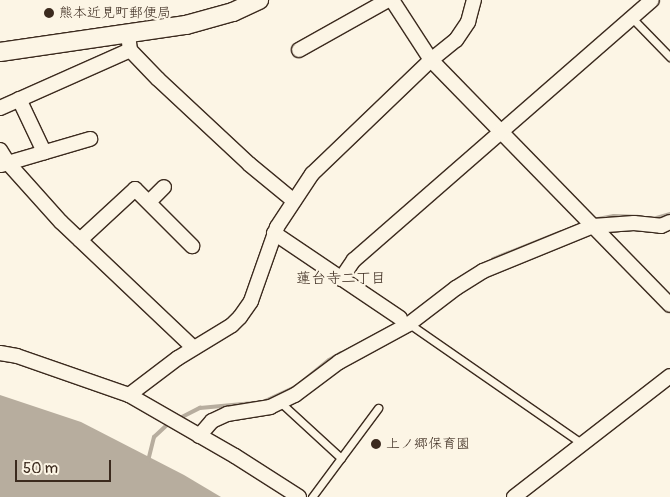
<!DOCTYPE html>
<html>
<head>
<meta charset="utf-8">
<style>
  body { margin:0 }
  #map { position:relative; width:670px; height:497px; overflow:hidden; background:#fcf5e5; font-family:Pangolin,"Klee One",sans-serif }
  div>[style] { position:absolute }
  .water>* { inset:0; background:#b7ad9e }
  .stream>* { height:4px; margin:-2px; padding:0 2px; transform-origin:2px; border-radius:2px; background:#b7ad9e }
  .roads { filter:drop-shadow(1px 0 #3b2a1e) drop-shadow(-1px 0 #3b2a1e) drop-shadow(0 1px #3b2a1e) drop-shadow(0 -1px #3b2a1e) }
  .service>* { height:7px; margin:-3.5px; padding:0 3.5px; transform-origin:3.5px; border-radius:3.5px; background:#fcf5e5 }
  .minor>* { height:14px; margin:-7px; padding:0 7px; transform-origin:7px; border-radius:7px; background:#fcf5e5 }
  .tertiary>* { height:18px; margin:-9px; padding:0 9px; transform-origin:9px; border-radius:9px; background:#fcf5e5 }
  .dots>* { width:14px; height:14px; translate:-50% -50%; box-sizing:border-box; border:2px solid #fcf5e5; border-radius:50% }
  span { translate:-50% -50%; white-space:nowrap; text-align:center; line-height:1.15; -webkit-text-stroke:4.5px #fcf5e5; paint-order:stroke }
  .poi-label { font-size:14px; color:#3b2a1e }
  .left { translate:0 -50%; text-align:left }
  .neighbourhood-label { font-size:15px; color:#3b2a1e }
  .scale { position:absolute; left:15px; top:460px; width:96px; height:22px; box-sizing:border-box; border:2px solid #3b2a1e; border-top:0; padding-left:6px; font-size:15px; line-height:18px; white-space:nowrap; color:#3b2a1e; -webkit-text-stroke:4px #fcf5e5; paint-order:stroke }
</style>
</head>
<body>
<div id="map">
  <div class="water">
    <div style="clip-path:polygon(0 395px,81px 422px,184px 475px,221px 497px,0 497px)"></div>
  </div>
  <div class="stream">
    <div style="left:598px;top:219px;width:16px;rotate:-11deg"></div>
    <div style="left:614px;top:216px;width:24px;rotate:2deg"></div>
    <div style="left:653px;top:219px;width:18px;rotate:-16deg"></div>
    <div style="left:493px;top:259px;width:73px;rotate:-21.7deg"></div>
    <div style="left:178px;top:419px;width:25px;rotate:-27deg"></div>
    <div style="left:200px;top:408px;width:63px;rotate:-5.4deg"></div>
    <div style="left:263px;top:402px;width:38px;rotate:-25deg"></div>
    <div style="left:297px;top:386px;width:41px;rotate:-39.1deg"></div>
    <div style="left:329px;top:360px;width:14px;rotate:-30deg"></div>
    <div style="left:148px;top:461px;width:25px;rotate:-76deg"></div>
    <div style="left:154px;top:437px;width:21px;rotate:-43deg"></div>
  </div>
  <div class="roads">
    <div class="service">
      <div style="left:633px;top:19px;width:53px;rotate:45.8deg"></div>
      <div style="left:408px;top:323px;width:213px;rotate:34.7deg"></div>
      <div style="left:280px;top:402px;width:83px;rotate:42.6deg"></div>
      <div style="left:312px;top:497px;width:111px;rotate:-53.4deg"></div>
    </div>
    <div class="minor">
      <div style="left:392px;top:0;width:72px;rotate:57deg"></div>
      <div style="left:431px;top:60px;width:342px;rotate:45.7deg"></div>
      <div style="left:128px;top:34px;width:16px;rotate:83deg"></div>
      <div style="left:130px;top:50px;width:40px;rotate:46deg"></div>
      <div style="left:158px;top:79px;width:125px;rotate:43deg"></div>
      <div style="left:249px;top:164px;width:58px;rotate:39.4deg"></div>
      <div style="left:299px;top:50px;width:102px;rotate:-29.3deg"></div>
      <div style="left:19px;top:99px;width:59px;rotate:64.7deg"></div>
      <div style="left:0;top:108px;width:142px;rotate:-24deg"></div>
      <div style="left:0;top:150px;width:15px;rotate:58deg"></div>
      <div style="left:8px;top:163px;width:79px;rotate:48.1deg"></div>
      <div style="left:61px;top:222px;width:183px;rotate:43.5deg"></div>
      <div style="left:1px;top:165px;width:93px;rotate:-16.3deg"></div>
      <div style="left:149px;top:202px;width:21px;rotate:-45deg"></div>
      <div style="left:274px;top:233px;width:152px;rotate:34deg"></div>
      <div style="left:80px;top:240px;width:75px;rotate:-42.8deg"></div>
      <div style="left:135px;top:189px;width:81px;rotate:45deg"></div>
      <div style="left:341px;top:279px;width:23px;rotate:-56deg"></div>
      <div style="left:354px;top:260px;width:395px;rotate:-41.1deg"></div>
      <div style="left:0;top:353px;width:17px;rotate:10deg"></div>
      <div style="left:17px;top:356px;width:119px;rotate:19.2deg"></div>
      <div style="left:129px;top:395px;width:122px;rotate:29.9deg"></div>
      <div style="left:235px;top:456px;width:76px;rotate:32.6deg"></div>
      <div style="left:129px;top:395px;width:61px;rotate:-37.1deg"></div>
      <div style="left:178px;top:358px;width:63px;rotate:-31.4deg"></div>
      <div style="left:232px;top:325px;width:11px;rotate:-45deg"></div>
      <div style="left:240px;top:317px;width:19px;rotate:-55deg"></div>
      <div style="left:251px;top:301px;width:78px;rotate:-70.6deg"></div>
      <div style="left:277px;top:227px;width:64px;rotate:-56.6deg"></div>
      <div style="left:312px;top:174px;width:165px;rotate:-43.8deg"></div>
      <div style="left:431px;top:60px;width:32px;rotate:-39deg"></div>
      <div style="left:456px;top:40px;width:22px;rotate:-56deg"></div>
      <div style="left:468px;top:22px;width:23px;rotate:-75deg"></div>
      <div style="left:199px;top:436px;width:20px;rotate:-49deg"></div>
      <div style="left:212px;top:421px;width:17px;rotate:-25deg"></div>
      <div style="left:227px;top:414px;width:44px;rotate:-9.2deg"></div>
      <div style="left:270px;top:407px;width:28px;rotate:-26deg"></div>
      <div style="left:295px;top:395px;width:55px;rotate:-36.9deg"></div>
      <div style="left:339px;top:362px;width:80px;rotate:-28.5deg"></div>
      <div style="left:409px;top:324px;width:59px;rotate:-37.5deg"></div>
      <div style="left:456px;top:288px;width:32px;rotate:-32deg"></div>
      <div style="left:483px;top:271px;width:119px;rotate:-22.2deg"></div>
      <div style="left:593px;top:226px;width:41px;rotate:-4.2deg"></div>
      <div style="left:634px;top:223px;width:27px;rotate:6deg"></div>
      <div style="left:661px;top:226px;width:10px;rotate:-24deg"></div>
      <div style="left:514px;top:497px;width:197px;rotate:-37.8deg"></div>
    </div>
    <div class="tertiary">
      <div style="left:0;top:52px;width:188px;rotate:-8.3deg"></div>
      <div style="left:186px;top:25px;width:49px;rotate:-15.5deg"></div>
      <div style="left:233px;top:12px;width:29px;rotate:-25deg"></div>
    </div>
  </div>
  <div class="dots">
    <div style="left:49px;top:13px;background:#3b2a1e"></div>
    <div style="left:376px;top:444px;background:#3b2a1e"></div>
  </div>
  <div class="poi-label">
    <span class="left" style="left:59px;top:13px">熊本近見町郵便局</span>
    <span class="left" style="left:386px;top:444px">上ノ郷保育園</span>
  </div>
  <div class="neighbourhood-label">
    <span style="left:341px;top:279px">蓮台寺二丁目</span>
  </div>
  <div class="scale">50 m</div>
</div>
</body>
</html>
